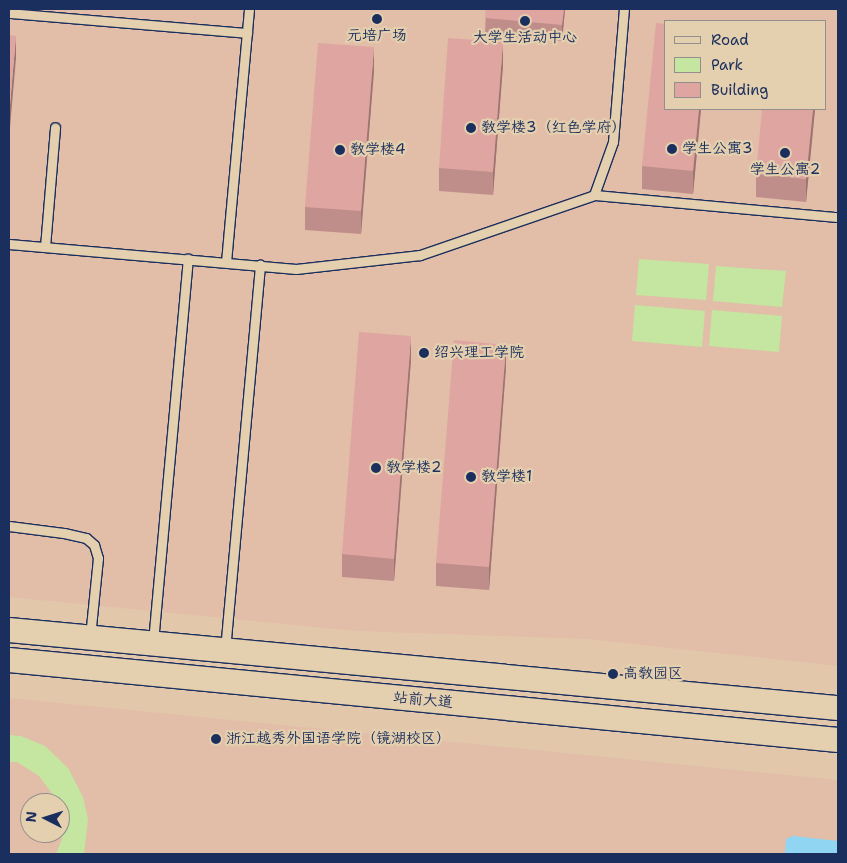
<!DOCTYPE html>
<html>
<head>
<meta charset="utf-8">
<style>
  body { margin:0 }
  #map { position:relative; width:847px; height:863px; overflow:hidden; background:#e3c7ab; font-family:"Shantell Sans","LXGW WenKai TC",sans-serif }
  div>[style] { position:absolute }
  .built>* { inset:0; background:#e2bda8 }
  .green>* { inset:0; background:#c4e6a0 }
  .water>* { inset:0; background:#90d5f2 }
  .roads { filter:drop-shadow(1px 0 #1b2f5e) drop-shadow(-1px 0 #1b2f5e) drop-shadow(0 1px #1b2f5e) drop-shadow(0 -1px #1b2f5e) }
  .service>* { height:9px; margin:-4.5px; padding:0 4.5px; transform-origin:4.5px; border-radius:4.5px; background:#e4cfae }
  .secondary>* { height:24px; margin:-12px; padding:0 12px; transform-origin:12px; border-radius:12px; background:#e4cfae }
  .wall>* { inset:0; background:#c08e8a }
  .shaded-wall>* { inset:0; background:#9c7471 }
  .building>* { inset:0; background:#dfa5a1 }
  .dots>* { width:14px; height:14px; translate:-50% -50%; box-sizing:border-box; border:2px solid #e4cfae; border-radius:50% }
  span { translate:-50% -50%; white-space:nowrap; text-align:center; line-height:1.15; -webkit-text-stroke:4.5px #e4cfae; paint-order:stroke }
  .poi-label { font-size:15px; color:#1b2f5e }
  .left { translate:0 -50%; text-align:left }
  .street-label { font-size:15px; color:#1b2f5e }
  .frame { position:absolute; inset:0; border:10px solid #1b2f5e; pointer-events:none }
  .legend { position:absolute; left:664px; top:20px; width:162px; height:90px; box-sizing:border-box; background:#e4cfae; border:1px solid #948f8e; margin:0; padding:6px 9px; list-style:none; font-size:15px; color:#1b2f5e }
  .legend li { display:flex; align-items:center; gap:10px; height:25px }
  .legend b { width:25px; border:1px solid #948f8e }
  .north { position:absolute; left:20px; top:793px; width:50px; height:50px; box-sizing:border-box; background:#e4cfae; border:1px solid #948f8e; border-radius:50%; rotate:275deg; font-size:14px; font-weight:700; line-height:20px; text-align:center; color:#1b2f5e }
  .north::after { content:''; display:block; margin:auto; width:18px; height:22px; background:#1b2f5e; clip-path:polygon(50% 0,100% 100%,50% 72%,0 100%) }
</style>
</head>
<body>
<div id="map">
  <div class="built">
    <div style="clip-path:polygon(evenodd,9px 9px,838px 9px,838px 666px,587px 639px,356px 631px,9px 597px,9px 9px,666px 21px,826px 21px,826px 109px,666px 109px,666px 21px)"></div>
    <div style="clip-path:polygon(evenodd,9px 698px,838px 780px,838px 854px,9px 854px,9px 698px,30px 803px,60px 803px,60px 833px,30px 833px,30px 803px)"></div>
  </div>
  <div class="green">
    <div style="clip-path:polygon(639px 259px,709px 264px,706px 300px,636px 295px)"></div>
    <div style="clip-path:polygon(716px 266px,786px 271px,782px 307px,713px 301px)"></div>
    <div style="clip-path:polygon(635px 305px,705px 311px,702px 347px,632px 341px)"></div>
    <div style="clip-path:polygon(712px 310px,782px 316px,779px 352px,709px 346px)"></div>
    <div style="clip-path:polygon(9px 735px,21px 736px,45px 746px,68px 768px,83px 797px,88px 819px,84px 854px,56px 854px,62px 839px,60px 803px,57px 803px,54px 796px,39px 776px,17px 762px,9px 762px)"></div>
  </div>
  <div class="water">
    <div style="clip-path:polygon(793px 836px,838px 841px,838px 854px,785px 854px,786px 839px)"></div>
  </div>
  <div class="roads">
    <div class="service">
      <div style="left:9px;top:13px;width:239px;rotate:4.8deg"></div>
      <div style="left:594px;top:195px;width:245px;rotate:5.2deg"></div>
      <div style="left:9px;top:244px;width:288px;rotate:5deg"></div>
      <div style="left:296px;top:269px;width:125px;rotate:-6.4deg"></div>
      <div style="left:420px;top:255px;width:184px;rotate:-19deg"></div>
      <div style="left:594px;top:195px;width:56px;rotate:-70.3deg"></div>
      <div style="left:613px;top:142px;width:133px;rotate:-85.3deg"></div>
      <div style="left:45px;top:247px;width:120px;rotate:-85.2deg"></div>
      <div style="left:226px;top:262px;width:254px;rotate:-84.8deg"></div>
      <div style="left:9px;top:526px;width:55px;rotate:7.3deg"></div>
      <div style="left:64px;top:533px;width:23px;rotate:13deg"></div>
      <div style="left:86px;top:538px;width:11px;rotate:41deg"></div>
      <div style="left:94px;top:545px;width:14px;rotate:73deg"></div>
      <div style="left:98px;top:558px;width:79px;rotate:95.8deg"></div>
      <div style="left:153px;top:642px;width:385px;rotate:-84.8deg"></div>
      <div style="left:225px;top:650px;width:387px;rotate:-84.8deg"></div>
    </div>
    <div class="secondary">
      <div style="left:9px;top:630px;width:833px;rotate:5.38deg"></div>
      <div style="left:9px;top:660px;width:833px;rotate:5.51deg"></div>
    </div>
  </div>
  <div class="wall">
    <div style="clip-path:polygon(486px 9px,565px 9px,562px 41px,485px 34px)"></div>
    <div style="clip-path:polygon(503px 65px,493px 195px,439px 191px,439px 168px)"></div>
    <div style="clip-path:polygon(374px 70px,361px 234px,305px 230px,305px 207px)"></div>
    <div style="clip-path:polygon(701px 109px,693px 194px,642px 189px,642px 166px)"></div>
    <div style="clip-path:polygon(815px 109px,806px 202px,756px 197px,756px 174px)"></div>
    <div style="clip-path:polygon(411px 359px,394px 581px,342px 577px,342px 554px)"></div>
    <div style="clip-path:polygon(506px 367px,489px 590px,436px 586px,436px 563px)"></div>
  </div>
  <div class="shaded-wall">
    <div style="clip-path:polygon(564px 9px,565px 9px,562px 41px,562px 25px)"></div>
    <div style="clip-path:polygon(16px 36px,16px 58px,9px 139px,9px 116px)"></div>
    <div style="clip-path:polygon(503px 42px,503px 65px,493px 195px,493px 172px)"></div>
    <div style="clip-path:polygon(374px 47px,374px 70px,361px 234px,361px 211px)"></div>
    <div style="clip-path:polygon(699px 109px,701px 109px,693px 194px,693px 171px)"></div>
    <div style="clip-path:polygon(813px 109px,815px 109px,806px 202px,806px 179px)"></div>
    <div style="clip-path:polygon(411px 336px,411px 359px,394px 581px,394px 559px)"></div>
    <div style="clip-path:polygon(506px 345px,506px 367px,489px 590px,489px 567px)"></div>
  </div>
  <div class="building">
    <div style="clip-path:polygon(486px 9px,564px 9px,562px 25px,485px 18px)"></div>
    <div style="clip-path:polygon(656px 23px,666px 24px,666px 109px,699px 109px,693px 171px,642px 166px)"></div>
    <div style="clip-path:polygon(9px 35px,16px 36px,9px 116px)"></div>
    <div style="clip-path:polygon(448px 38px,503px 42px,493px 172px,439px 168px)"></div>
    <div style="clip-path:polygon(318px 43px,374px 47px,361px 211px,305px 207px)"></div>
    <div style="clip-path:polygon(762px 109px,813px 109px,806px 179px,756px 174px)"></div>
    <div style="clip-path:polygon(359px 332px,411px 336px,394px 559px,342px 554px)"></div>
    <div style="clip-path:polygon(454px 340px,506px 345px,489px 567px,436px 563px)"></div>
  </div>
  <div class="dots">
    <div style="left:377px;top:19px;background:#1b2f5e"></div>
    <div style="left:525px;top:21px;background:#1b2f5e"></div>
    <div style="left:471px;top:128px;background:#1b2f5e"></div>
    <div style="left:672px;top:149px;background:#1b2f5e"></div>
    <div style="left:340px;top:150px;background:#1b2f5e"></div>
    <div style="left:785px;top:153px;background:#1b2f5e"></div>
    <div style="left:424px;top:353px;background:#1b2f5e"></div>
    <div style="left:376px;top:468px;background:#1b2f5e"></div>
    <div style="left:471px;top:477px;background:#1b2f5e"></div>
    <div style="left:613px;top:674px;background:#1b2f5e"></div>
    <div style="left:216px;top:739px;background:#1b2f5e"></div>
  </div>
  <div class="poi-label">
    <span style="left:377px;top:36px">元培广场</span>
    <span style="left:525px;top:38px">大学生活动中心</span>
    <span class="left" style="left:481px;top:128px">教学楼3（红色学府）</span>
    <span class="left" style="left:682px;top:149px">学生公寓3</span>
    <span class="left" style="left:350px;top:150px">教学楼4</span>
    <span style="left:785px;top:170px">学生公寓2</span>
    <span class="left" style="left:434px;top:353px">绍兴理工学院</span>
    <span class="left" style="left:386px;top:468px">教学楼2</span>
    <span class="left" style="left:481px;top:477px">教学楼1</span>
    <span class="left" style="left:623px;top:674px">高教园区</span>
    <span class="left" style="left:226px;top:739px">浙江越秀外国语学院（镜湖校区）</span>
  </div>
  <div class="street-label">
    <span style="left:423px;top:700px;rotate:5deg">站前大道</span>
  </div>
  <div class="frame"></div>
  <ul class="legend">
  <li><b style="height:6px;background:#e4cfae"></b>Road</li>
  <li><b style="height:14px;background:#c4e6a0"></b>Park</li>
  <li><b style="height:14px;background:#dfa5a1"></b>Building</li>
  </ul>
  <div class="north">N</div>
</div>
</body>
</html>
